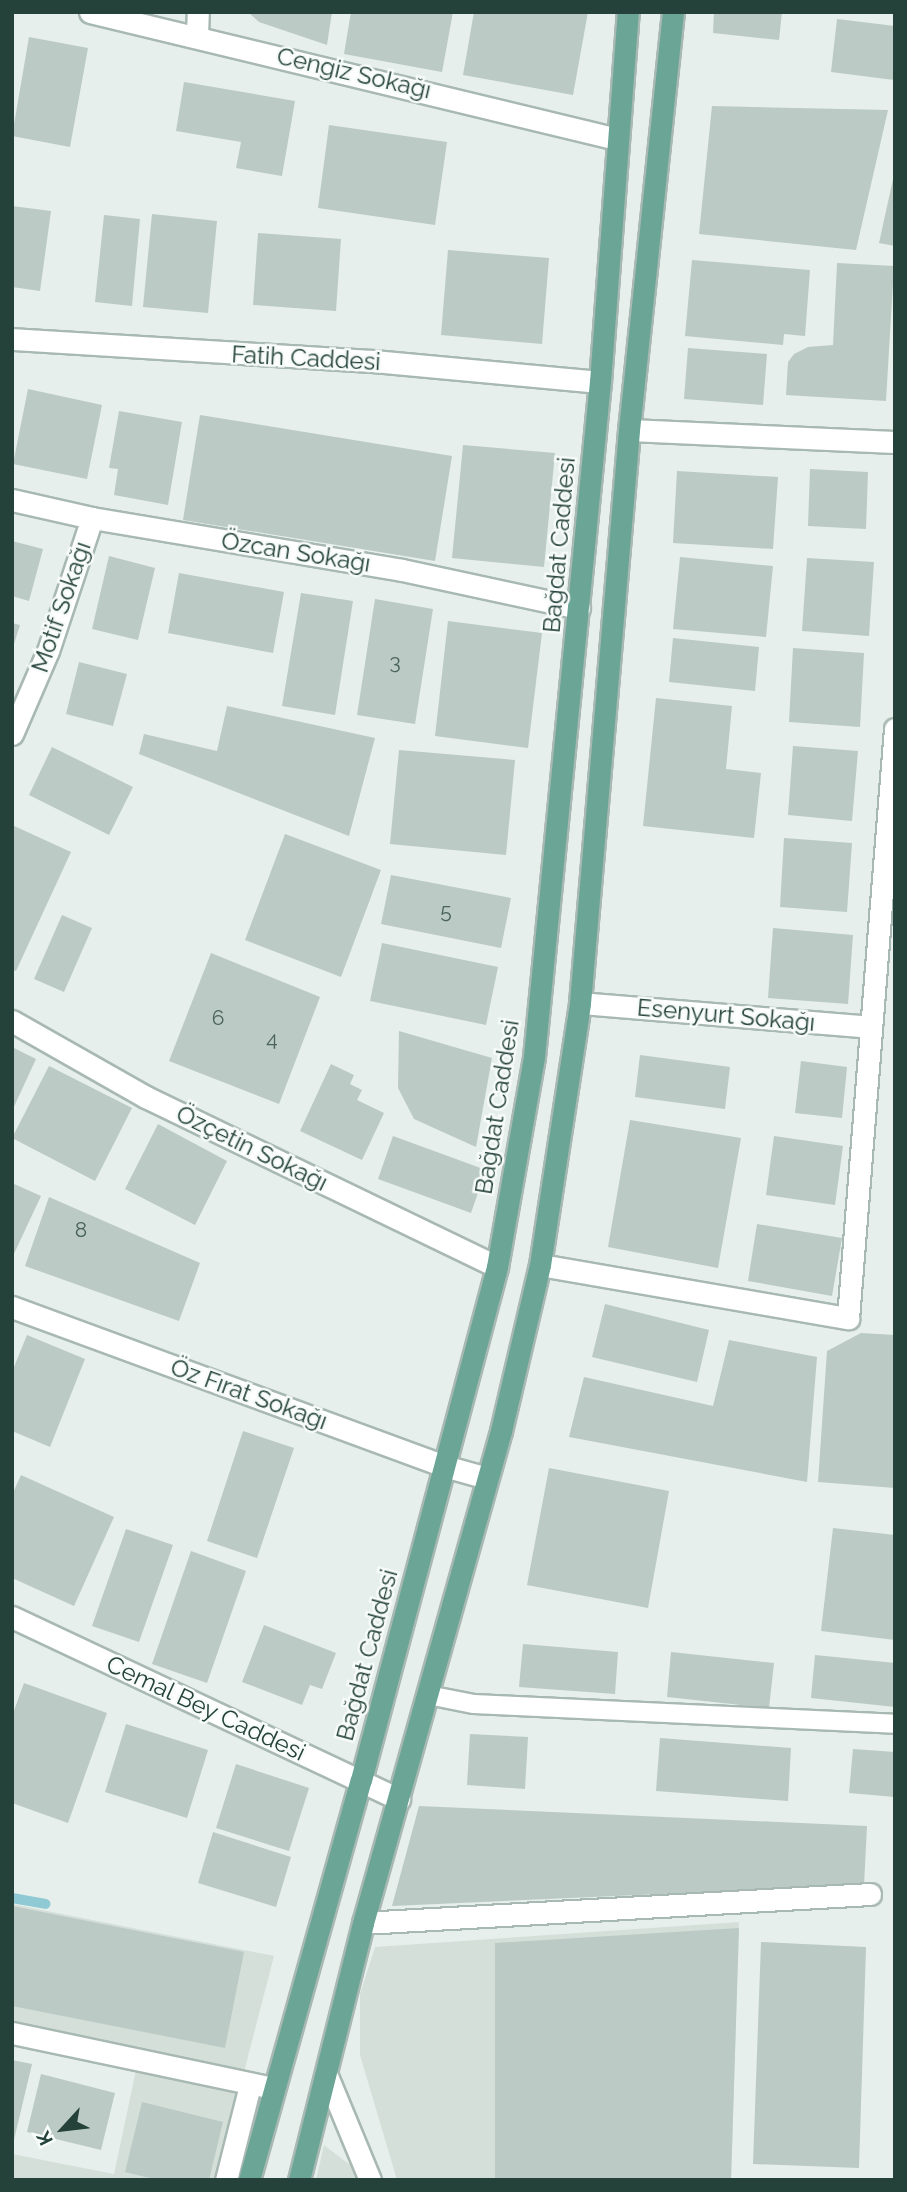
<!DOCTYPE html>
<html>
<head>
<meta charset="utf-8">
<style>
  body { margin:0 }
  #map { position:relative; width:907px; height:2192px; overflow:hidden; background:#e6efeb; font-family:Raleway,sans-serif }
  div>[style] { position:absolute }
  .built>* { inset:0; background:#d4dfda }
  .stream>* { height:10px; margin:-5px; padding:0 5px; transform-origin:5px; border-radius:5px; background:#8ec9d4 }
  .building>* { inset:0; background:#bbcac4 }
  .roads { filter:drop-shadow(2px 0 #a8b8b2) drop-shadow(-2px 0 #a8b8b2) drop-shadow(0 2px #a8b8b2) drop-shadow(0 -2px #a8b8b2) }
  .lane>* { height:18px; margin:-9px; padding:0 9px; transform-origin:9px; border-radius:9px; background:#fff }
  .street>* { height:21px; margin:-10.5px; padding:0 10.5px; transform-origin:10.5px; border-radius:10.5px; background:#fff }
  .secondary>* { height:21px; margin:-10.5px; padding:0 10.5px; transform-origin:10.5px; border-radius:10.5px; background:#fff }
  .primary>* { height:21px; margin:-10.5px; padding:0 10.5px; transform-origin:10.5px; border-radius:10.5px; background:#6aa596 }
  span { translate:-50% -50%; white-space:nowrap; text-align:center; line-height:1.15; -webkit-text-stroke:5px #f7fbf9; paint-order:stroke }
  .number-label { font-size:21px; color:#4a645c }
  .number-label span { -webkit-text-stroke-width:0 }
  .street-label { font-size:24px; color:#24423a }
  .frame { position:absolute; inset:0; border:14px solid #24423a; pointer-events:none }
  .north { position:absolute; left:28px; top:2094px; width:70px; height:70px; -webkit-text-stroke:5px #f7fbf9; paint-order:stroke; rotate:243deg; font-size:19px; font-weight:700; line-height:28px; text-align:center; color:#24423a }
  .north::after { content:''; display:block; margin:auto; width:24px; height:32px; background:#24423a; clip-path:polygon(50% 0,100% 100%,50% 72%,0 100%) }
</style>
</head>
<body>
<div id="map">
  <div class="built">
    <div style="clip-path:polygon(12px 1904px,274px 1956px,216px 2180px,12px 2180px,12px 2154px,114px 2174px,139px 2056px,12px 2027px)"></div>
    <div style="clip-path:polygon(739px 1922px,731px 2180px,397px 2180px,360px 2055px,360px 1994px,375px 1947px)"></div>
    <div style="clip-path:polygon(324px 2145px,350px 2165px,356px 2180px,316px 2180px)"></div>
  </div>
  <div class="stream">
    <div style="left:12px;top:1898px;width:34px;rotate:10deg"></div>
  </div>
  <div class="building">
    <div style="clip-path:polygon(248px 12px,332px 12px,327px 45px,259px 22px)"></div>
    <div style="clip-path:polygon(351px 12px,453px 12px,442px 72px,344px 54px)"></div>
    <div style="clip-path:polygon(474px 12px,588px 12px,573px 95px,463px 75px)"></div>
    <div style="clip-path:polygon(714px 12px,782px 12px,779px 40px,713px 33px)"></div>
    <div style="clip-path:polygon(837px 19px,895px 26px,894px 80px,831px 72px)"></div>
    <div style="clip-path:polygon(29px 37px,88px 48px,70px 147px,12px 136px)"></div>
    <div style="clip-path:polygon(184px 82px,295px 101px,282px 176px,236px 168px,241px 142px,176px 131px)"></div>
    <div style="clip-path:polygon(712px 106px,888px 110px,856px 250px,699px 234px)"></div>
    <div style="clip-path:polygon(329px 125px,447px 142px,435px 225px,318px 208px)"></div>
    <div style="clip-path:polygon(895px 170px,895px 246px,879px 243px)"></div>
    <div style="clip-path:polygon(12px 206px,51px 211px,40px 291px,12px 287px)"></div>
    <div style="clip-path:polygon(152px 214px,217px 221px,208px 313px,143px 307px)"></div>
    <div style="clip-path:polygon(104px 215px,140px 219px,132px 306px,95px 302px)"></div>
    <div style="clip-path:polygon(258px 233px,341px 239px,336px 311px,253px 305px)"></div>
    <div style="clip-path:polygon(448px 250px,549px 258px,542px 344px,441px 335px)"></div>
    <div style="clip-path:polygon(692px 260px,810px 270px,805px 336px,784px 334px,783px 345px,685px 336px)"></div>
    <div style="clip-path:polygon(837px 263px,894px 266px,886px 401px,786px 395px,788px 362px,794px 354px,808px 347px,833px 345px)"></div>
    <div style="clip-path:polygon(688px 348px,767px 354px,763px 405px,684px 399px)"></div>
    <div style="clip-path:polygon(28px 389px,102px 405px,87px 479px,13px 464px)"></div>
    <div style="clip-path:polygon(119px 411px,182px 422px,168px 505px,114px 495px,118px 469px,109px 468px)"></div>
    <div style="clip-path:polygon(200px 415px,452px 456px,435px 561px,183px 520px)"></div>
    <div style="clip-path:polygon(463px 445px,555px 453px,544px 567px,452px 558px)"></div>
    <div style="clip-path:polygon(810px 469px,868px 472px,866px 529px,808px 526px)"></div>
    <div style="clip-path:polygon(677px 471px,778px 477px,773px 549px,673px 543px)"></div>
    <div style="clip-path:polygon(12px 541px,43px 549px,29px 601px,12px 596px)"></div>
    <div style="clip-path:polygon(109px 556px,155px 568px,138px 640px,92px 629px)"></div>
    <div style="clip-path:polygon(680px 557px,773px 566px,766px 637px,673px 629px)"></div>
    <div style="clip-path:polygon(807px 558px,874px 562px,869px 636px,802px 631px)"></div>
    <div style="clip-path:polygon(179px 573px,284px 592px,273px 653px,168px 633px)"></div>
    <div style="clip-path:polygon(301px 593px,353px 601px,335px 715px,282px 706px)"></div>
    <div style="clip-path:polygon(375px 599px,433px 609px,415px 724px,357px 715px)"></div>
    <div style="clip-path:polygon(448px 621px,542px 633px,528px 748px,435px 736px)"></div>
    <div style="clip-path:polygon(12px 623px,20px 625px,13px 647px,12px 647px)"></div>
    <div style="clip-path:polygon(673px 638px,759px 647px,755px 691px,669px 682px)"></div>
    <div style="clip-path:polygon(793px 648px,864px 653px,860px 727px,789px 722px)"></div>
    <div style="clip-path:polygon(79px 662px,127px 674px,113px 726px,66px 714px)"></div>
    <div style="clip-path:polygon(656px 698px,732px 706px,726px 769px,761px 773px,754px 838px,643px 826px)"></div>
    <div style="clip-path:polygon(227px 706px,375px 738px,349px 836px,139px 754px,144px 734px,217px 751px)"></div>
    <div style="clip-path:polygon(793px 746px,858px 751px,852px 821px,788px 815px)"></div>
    <div style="clip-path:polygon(52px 747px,133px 787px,109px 835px,29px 795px)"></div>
    <div style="clip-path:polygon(399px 750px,515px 760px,506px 855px,390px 844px)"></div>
    <div style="clip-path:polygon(12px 825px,71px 852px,16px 971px,12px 970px)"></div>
    <div style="clip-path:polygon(285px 834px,381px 870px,341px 977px,245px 940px)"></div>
    <div style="clip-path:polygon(784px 838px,852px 843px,847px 912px,780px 907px)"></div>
    <div style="clip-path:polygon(391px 875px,511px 898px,501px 948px,381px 924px)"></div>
    <div style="clip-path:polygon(62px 915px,92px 928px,64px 992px,34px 979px)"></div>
    <div style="clip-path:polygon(773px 928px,853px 935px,848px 1004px,768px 998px)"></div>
    <div style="clip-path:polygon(382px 943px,498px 967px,486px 1025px,370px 1001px)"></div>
    <div style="clip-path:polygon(211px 953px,320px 997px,279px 1104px,169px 1061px)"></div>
    <div style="clip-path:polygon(399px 1031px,492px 1058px,476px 1147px,414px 1119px,398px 1088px)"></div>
    <div style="clip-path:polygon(12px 1047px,36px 1059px,12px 1111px)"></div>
    <div style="clip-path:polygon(640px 1055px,730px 1067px,725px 1109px,635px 1097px)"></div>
    <div style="clip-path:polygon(801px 1061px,847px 1067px,842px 1118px,795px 1113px)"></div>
    <div style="clip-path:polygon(331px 1064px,354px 1075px,350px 1084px,362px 1090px,357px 1100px,384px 1113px,362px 1160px,300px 1131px)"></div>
    <div style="clip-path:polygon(49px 1066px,132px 1108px,95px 1181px,12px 1138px)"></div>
    <div style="clip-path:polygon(630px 1120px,741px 1138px,718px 1268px,608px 1247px)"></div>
    <div style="clip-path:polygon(158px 1124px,227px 1161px,195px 1225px,125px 1189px)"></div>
    <div style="clip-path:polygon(393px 1136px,486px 1170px,471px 1213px,378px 1179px)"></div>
    <div style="clip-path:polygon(774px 1136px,843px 1146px,835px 1205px,766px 1195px)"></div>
    <div style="clip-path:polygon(12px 1183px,41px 1196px,12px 1258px)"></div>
    <div style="clip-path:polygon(49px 1197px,200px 1263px,179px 1321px,25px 1266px)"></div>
    <div style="clip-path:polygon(757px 1224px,842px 1238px,832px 1296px,748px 1281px)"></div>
    <div style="clip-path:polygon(605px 1304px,709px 1330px,697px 1382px,592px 1357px)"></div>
    <div style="clip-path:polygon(861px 1333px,895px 1335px,895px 1488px,818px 1482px,827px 1351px)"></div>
    <div style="clip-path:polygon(27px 1335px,85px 1359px,50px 1447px,12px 1431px,12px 1372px)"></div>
    <div style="clip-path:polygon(729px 1340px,817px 1357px,807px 1482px,569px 1437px,584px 1377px,713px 1406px)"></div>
    <div style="clip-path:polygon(243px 1431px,294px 1448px,257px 1558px,207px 1541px)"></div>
    <div style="clip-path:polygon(549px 1468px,669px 1491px,648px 1608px,527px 1585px)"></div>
    <div style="clip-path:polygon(21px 1475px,114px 1517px,74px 1606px,12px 1578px,12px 1495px)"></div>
    <div style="clip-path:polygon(833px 1528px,895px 1535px,895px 1640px,821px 1631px)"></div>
    <div style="clip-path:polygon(126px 1529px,173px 1545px,139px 1642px,92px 1626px)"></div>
    <div style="clip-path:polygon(191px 1551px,246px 1571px,207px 1683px,152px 1664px)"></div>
    <div style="clip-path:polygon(264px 1625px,336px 1653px,322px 1689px,310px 1685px,302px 1705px,242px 1682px)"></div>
    <div style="clip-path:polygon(523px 1644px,618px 1652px,615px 1694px,519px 1687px)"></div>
    <div style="clip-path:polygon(671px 1652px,774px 1663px,769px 1708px,667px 1697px)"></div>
    <div style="clip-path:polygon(815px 1655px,895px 1663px,895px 1707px,811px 1698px)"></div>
    <div style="clip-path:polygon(24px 1683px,107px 1713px,68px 1823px,12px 1803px,12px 1716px)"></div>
    <div style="clip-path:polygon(126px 1724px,208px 1750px,187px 1818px,105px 1792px)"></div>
    <div style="clip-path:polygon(470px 1734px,528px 1737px,525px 1789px,467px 1785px)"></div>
    <div style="clip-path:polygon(660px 1738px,791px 1748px,788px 1801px,656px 1791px)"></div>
    <div style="clip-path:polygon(853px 1749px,895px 1752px,895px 1797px,849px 1793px)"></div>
    <div style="clip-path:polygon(236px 1764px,309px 1788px,289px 1851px,216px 1828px)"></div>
    <div style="clip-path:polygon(419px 1806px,867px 1826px,864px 1885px,392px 1906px)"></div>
    <div style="clip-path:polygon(213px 1832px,291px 1857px,276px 1907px,198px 1883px)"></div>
    <div style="clip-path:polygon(12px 1906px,244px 1952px,225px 2048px,12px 2006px)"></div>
    <div style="clip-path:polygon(739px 1928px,731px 2180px,495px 2180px,495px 1943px)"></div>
    <div style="clip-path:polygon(761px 1942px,866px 1947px,859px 2168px,753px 2164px)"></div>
    <div style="clip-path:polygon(12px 2060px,32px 2064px,13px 2144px,12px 2143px)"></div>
    <div style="clip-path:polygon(41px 2074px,115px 2093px,101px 2150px,27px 2132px)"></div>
    <div style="clip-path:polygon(142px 2102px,223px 2122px,209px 2180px,158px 2180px,125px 2172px)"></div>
  </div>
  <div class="roads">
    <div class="lane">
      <div style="left:428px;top:1695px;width:47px;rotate:11.1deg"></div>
      <div style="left:474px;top:1704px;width:421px;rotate:2.7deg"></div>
    </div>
    <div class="street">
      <div style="left:90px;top:12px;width:542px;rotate:13.55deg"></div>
      <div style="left:197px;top:35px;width:23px;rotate:-88deg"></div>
      <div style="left:629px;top:430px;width:266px;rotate:2.6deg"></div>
      <div style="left:12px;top:500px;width:82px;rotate:12.7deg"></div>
      <div style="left:92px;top:518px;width:314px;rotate:9.5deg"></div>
      <div style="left:402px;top:570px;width:181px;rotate:12.1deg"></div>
      <div style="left:12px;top:734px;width:90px;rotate:-66.6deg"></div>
      <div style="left:48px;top:651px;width:140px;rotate:-71.7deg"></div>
      <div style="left:580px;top:1003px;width:292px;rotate:4.7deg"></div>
      <div style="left:12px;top:1021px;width:154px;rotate:29.6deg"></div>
      <div style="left:146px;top:1097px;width:390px;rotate:25.8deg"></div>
      <div style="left:540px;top:1265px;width:313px;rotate:9.8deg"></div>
      <div style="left:848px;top:1318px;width:591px;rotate:-85.44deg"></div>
      <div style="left:12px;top:1307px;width:460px;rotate:20.2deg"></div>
      <div style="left:444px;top:1466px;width:45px;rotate:15.6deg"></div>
      <div style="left:12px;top:1617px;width:428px;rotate:25.2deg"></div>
      <div style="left:363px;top:1923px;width:508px;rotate:-3.27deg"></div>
      <div style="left:12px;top:2033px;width:267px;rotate:11.9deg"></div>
      <div style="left:226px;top:2180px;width:98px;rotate:-75.8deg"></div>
    </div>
    <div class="secondary">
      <div style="left:12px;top:339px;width:362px;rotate:3.5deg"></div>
      <div style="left:373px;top:361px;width:228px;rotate:5.3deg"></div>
      <div style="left:327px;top:2076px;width:113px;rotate:67.5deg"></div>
    </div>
    <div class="primary">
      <div style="left:249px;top:2180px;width:415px;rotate:-74.4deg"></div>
      <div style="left:361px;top:1780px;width:531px;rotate:-75.15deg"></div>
      <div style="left:497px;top:1267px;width:213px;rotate:-80deg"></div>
      <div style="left:534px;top:1057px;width:678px;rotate:-84.42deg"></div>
      <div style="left:600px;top:382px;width:371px;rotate:-85.7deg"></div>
      <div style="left:299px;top:2180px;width:265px;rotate:-76deg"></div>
      <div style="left:363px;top:1923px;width:511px;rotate:-74.33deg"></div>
      <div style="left:501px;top:1431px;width:171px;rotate:-76.8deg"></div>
      <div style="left:540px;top:1265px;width:265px;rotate:-81.3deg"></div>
      <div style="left:580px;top:1003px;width:575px;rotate:-85.11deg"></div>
      <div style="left:629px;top:430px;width:420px;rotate:-84deg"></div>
    </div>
  </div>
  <div class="number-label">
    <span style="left:395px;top:662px">3</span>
    <span style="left:446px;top:911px">5</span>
    <span style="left:218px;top:1018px">6</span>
    <span style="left:272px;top:1039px">4</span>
    <span style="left:81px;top:1230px">8</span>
  </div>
  <div class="street-label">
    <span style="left:354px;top:73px;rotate:13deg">Cengiz Sokağı</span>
    <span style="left:306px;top:358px;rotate:3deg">Fatih Caddesi</span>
    <span style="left:559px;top:545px;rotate:-85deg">Bağdat Caddesi</span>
    <span style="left:296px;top:552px;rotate:9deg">Özcan Sokağı</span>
    <span style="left:61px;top:607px;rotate:-71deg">Motif Sokağı</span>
    <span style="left:726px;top:1015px;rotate:5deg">Esenyurt Sokağı</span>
    <span style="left:497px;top:1107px;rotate:-81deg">Bağdat Caddesi</span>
    <span style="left:252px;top:1148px;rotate:26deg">Özçetin Sokağı</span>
    <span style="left:249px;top:1394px;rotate:20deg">Öz Fırat Sokağı</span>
    <span style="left:367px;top:1655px;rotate:-75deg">Bağdat Caddesi</span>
    <span style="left:206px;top:1708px;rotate:25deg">Cemal Bey Caddesi</span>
  </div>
  <div class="frame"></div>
  <div class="north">K</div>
</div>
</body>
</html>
